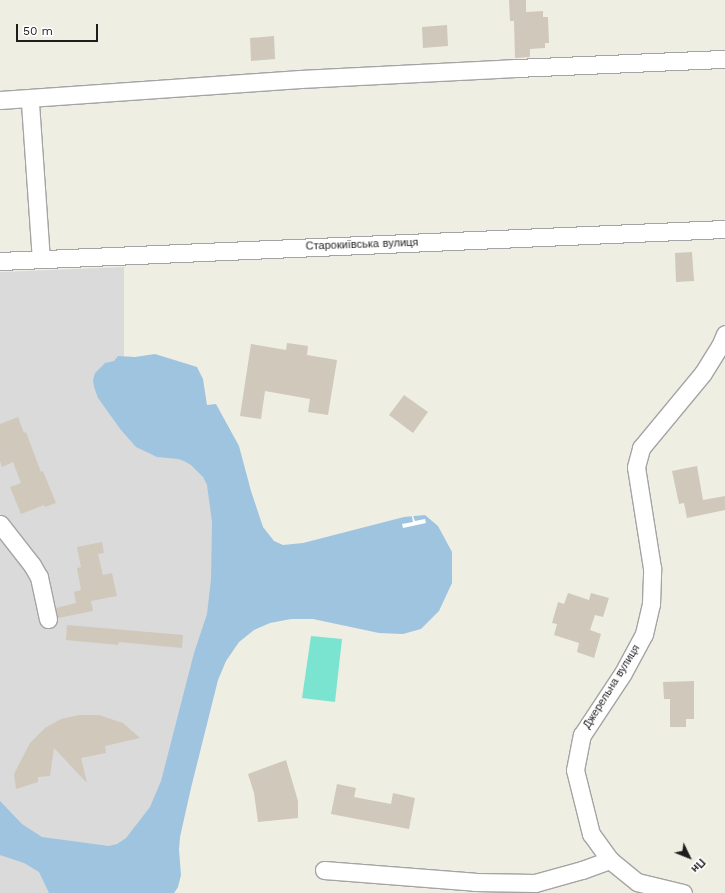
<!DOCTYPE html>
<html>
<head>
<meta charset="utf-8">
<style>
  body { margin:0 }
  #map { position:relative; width:725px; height:893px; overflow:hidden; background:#efeee2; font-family:"Work Sans",sans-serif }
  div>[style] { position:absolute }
  .residential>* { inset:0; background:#dbdada }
  .pitch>* { inset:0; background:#7be4d1 }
  .water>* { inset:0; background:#9fc4e0 }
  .pier>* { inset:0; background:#fff }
  .building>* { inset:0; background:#cfc8bb }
  .roads { filter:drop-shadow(1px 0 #a4a4a4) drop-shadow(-1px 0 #a4a4a4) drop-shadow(0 1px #a4a4a4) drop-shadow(0 -1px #a4a4a4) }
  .minor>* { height:17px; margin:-8.5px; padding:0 8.5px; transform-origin:8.5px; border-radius:8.5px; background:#fff }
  span { translate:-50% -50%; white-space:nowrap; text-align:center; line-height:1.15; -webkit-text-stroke:4px #fff; paint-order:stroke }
  .street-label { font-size:11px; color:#1d1d1d }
  .north { position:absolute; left:669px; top:837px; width:40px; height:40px; -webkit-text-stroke:3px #fff; paint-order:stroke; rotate:133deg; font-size:11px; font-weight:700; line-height:16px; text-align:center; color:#1d1d1d }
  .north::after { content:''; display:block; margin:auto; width:14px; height:18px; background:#1d1d1d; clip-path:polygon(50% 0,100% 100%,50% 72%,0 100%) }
  .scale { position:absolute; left:16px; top:24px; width:82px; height:18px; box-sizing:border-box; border:2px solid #1d1d1d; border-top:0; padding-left:5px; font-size:12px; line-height:14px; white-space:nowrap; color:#1d1d1d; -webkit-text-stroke:3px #fff; paint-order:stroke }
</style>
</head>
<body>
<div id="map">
  <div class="residential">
    <div style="clip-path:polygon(124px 267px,124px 372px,216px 469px,219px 621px,174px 784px,136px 842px,93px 868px,0 818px,0 272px)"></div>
    <div style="clip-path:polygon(0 834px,88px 893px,0 893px)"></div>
  </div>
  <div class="pitch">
    <div style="clip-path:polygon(311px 636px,342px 639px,335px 702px,302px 698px)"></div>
  </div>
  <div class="water">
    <div style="clip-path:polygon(155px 354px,197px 367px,203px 379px,207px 405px,216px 404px,239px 446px,251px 491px,263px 527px,274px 541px,283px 545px,303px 543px,404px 517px,425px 515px,438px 526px,452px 552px,452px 583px,439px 611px,421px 629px,403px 634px,379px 633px,313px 619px,291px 619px,270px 623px,254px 630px,239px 642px,226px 661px,218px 680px,191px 788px,180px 837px,179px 850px,181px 875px,178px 887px,174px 893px,49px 893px,39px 872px,24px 863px,0 855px,0 801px,22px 824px,42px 837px,109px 846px,117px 844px,126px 838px,150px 807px,161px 781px,194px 653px,207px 614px,211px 579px,212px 522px,207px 485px,203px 477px,191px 465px,184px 461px,178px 459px,157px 457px,136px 447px,121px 430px,98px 398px,94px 387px,93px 380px,95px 373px,105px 363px,114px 361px,118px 356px,135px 357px)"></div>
  </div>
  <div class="pier">
    <div style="clip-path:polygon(412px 516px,413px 516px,415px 521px,425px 519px,426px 523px,403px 528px,402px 524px,413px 522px)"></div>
  </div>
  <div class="building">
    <div style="clip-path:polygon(509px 0,526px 0,526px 12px,543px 11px,543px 17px,548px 17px,549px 43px,545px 43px,545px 48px,530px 49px,530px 57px,515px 58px,514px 21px,510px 21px)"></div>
    <div style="clip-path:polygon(447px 25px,448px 46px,423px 48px,422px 27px)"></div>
    <div style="clip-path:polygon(274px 36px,275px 59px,251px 61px,250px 38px)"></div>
    <div style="clip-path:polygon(692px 252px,694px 281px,676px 282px,675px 253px)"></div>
    <div style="clip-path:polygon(287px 343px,308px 346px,307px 355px,337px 360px,328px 415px,308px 412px,310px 399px,265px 391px,261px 419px,240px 416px,251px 344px,286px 350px)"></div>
    <div style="clip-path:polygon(404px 395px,428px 412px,413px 433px,389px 415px)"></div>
    <div style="clip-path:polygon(18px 417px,24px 433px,26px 432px,41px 472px,43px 471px,56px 503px,45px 507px,44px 505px,21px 514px,10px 487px,21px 483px,13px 462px,2px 467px,0 461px,0 424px)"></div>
    <div style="clip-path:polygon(697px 466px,703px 500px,725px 496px,725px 510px,687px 518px,684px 503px,679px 504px,672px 471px)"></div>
    <div style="clip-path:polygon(102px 542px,104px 553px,98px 554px,103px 575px,112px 573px,117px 596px,91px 601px,93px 611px,58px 618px,56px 608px,76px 603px,74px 592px,81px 590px,77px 568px,81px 567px,77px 547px)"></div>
    <div style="clip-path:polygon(568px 593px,589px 600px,591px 593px,609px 598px,603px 617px,595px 615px,590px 630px,601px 634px,594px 658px,577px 652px,579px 643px,554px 635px,557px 624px,552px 623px,558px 602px,564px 604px)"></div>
    <div style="clip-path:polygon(67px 625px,183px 635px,182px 648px,119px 642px,118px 645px,66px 640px)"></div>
    <div style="clip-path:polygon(694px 681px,694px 719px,686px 719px,686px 727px,670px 727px,670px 699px,664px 699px,663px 682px)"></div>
    <div style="clip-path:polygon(79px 715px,99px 715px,123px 723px,140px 738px,105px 746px,106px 753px,81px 758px,87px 783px,54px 748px,50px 776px,38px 777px,38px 782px,16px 789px,14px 774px,30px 743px,45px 728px,61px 719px)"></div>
    <div style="clip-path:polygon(286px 760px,298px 801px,298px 818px,258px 822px,254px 793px,248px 774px)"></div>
    <div style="clip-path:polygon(337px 784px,356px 788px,354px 797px,391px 804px,393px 793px,415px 798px,409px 829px,331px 814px)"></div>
  </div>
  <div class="roads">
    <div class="minor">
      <div style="left:0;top:100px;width:301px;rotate:-4deg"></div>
      <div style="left:300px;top:79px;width:216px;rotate:-2.9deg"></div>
      <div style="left:516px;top:68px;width:209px;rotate:-2.5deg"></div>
      <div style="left:30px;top:103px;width:156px;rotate:86deg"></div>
      <div style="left:0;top:261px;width:726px;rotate:-2.53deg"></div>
      <div style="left:0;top:524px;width:52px;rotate:52deg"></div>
      <div style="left:32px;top:565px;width:14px;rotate:60deg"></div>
      <div style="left:39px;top:577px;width:43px;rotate:77.9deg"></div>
      <div style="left:324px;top:870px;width:151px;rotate:4.5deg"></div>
      <div style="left:475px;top:882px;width:60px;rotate:1deg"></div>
      <div style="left:535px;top:883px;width:49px;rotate:-15.5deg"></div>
      <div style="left:582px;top:870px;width:30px;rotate:-20deg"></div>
      <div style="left:683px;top:893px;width:47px;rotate:-166.6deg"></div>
      <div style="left:637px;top:882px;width:35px;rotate:-141deg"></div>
      <div style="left:610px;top:860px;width:32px;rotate:-126deg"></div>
      <div style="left:591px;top:834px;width:66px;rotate:-104deg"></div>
      <div style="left:575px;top:770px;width:36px;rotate:-79deg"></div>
      <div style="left:582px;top:735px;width:74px;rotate:-56.5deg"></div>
      <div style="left:623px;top:673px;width:44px;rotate:-61.7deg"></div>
      <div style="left:644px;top:634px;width:31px;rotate:-77deg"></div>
      <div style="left:651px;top:604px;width:36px;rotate:-88deg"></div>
      <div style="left:652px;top:568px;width:102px;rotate:-99deg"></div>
      <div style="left:636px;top:467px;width:20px;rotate:-75deg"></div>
      <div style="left:641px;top:448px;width:97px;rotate:-50.4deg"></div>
      <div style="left:703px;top:373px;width:32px;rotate:-58deg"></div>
      <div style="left:720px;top:346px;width:13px;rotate:-67deg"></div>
    </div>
  </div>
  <div class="street-label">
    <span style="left:362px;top:245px;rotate:-2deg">Старокиївська вулиця</span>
    <span style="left:612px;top:687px;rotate:-58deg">Джерельна вулиця</span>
  </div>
  <div class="north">Пн</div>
  <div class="scale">50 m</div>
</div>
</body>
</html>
